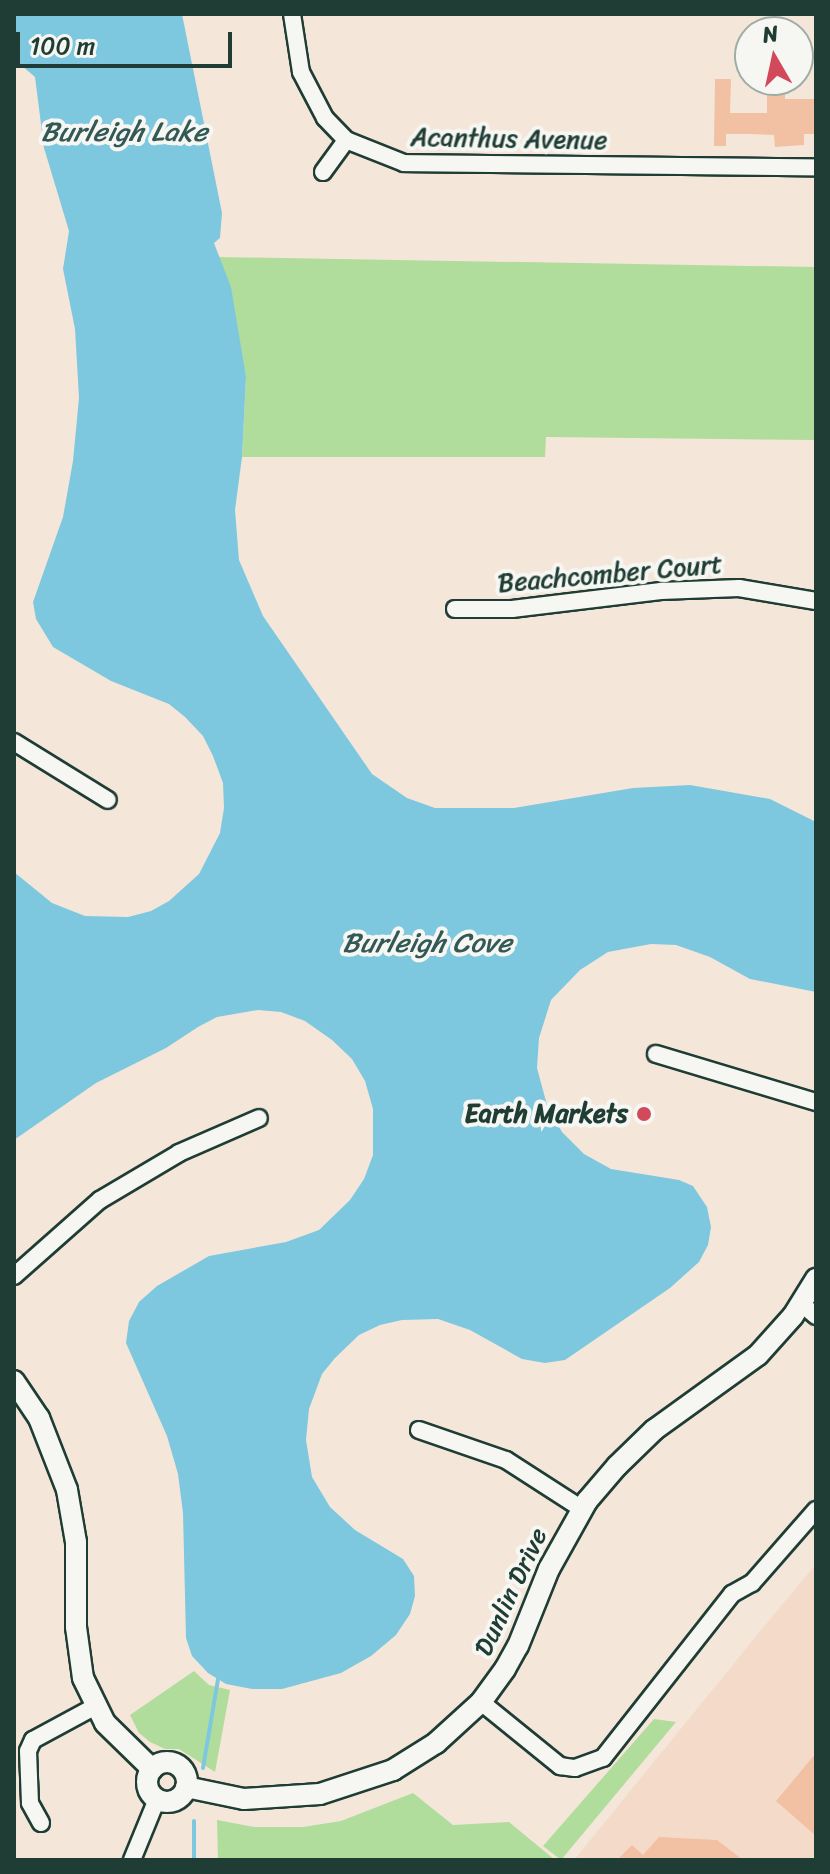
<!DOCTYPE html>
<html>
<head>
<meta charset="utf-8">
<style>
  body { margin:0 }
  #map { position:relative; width:830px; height:1874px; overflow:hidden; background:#f5e6da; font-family:Sriracha,sans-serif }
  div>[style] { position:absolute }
  .built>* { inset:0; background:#f4dbc9 }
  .green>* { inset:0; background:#b0dd9b }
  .water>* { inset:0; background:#7ec8df }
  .stream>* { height:4px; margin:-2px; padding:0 2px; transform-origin:2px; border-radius:2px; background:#7ec8df }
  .building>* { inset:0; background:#f2c0a2 }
  .roads { filter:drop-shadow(2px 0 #1f3d34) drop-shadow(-2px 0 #1f3d34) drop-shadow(0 2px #1f3d34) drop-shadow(0 -2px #1f3d34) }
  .minor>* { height:16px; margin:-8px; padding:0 8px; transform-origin:8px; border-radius:8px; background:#f6f6f2 }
  .tertiary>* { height:20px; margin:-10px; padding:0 10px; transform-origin:10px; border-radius:10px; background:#f6f6f2 }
  .tertiary>.ring { margin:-10px; padding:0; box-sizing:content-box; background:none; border:20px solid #f6f6f2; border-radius:50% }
  .dots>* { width:22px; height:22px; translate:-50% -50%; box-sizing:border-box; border:4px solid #f6f6f2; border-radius:50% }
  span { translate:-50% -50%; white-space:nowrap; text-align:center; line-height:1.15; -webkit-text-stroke:8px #f6f6f2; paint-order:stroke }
  .street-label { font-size:26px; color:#1f3d34 }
  .poi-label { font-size:26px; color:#1f3d34; font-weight:700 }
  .right { translate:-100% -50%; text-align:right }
  .water-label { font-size:28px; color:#325956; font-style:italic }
  .frame { position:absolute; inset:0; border:16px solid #1f3d34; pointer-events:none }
  .north { position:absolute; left:734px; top:16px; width:80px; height:80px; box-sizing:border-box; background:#f6f6f2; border:2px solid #a0aca6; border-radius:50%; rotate:351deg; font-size:22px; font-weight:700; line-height:32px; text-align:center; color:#1f3d34 }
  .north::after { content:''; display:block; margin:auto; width:28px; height:36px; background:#d1495b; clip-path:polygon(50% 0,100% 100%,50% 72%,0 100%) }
  .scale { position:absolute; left:16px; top:32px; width:216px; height:36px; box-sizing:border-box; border:4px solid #1f3d34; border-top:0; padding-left:10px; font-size:24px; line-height:28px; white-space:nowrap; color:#1f3d34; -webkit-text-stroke:6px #f6f6f2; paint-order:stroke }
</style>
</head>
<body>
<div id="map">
  <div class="built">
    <div style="clip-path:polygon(816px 1564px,816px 1860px,574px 1860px,766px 1624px)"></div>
  </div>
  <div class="green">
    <div style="clip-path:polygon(218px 257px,816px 267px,816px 440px,546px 437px,545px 457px,242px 457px,246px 377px)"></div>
    <div style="clip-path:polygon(194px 1671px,209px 1685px,230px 1690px,215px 1772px,179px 1749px,165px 1749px,150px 1742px,139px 1733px,130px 1715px)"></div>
    <div style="clip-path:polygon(654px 1719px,676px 1722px,561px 1860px,543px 1846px)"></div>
    <div style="clip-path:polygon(413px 1793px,453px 1825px,509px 1822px,555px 1860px,218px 1860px,217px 1820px,254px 1827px,303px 1827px,341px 1821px)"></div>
  </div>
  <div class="water">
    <div style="clip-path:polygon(14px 14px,182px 14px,222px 213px,220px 238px,214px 243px,231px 287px,246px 377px,242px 457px,235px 510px,239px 560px,263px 616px,372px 774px,407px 798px,435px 808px,514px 808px,633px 788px,690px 785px,770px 799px,816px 822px,816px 992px,750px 979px,710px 957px,676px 945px,651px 944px,608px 952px,580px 970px,551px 1000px,539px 1038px,537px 1068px,547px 1105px,562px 1132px,584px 1154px,611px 1169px,679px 1180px,693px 1186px,707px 1207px,711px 1227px,708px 1245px,699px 1262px,670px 1288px,565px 1360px,545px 1363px,522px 1359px,470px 1330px,438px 1319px,402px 1320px,380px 1325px,359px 1335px,335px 1358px,322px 1374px,309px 1409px,306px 1440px,312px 1477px,330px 1507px,355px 1530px,403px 1559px,414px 1576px,415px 1596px,410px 1614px,396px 1635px,371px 1656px,341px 1673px,282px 1689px,252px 1689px,226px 1684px,208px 1673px,192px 1656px,186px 1638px,183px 1513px,178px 1474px,167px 1436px,126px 1343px,129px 1321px,139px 1302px,157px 1286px,209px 1256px,286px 1242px,319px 1230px,350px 1200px,364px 1179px,373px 1155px,373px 1109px,365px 1081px,352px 1059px,332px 1040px,305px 1021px,281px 1012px,258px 1010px,217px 1017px,198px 1027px,166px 1048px,96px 1083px,14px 1140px,14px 872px,52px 903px,85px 916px,128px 917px,151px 911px,169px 901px,199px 874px,220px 833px,224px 808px,223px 783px,213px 756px,203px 736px,185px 717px,169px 704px,111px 681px,53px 647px,36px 619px,33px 602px,63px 517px,73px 461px,79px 398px,75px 329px,63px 269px,69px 231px,44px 148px,35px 77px,14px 59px)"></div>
  </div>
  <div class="stream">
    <div style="left:203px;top:1768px;width:90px;rotate:-80.4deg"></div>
    <div style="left:194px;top:1860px;width:39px;rotate:-90deg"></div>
  </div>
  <div class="building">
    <div style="clip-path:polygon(715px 79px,731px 79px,730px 113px,767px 113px,767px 87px,785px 87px,785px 99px,816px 99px,816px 134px,804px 134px,804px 145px,775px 147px,774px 135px,750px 134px,726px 134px,726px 146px,714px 146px)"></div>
    <div style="clip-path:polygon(816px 1753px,816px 1836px,776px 1801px)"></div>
    <div style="clip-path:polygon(659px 1837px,717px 1840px,743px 1860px,617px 1860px,632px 1845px,643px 1855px)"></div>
  </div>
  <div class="roads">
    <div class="minor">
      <div style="left:292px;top:14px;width:59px;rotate:81.2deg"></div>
      <div style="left:301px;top:72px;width:52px;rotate:62.4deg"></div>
      <div style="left:325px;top:118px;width:30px;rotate:46deg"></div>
      <div style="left:346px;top:140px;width:62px;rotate:21.6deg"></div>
      <div style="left:404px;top:163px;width:412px;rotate:0.6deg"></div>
      <div style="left:323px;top:172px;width:39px;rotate:-54deg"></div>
      <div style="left:455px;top:609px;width:57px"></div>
      <div style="left:512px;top:609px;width:150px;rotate:-6.9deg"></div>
      <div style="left:661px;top:591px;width:78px;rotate:-2.2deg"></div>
      <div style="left:739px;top:588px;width:78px;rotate:9.6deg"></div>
      <div style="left:14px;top:742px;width:110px;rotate:31.7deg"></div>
      <div style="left:656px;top:1054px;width:167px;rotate:16.7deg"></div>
      <div style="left:14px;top:1276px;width:115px;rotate:-41.5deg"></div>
      <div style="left:100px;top:1200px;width:92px;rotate:-30.7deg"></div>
      <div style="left:179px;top:1153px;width:87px;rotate:-23.6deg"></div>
      <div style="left:802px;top:1304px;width:18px;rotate:41deg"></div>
      <div style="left:419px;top:1430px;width:92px;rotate:19deg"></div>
      <div style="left:506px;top:1460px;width:90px;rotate:32.8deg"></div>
      <div style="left:481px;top:1702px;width:102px;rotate:39deg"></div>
      <div style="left:560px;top:1766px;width:15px;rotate:8deg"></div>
      <div style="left:575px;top:1768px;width:30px;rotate:-20deg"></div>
      <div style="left:603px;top:1758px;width:209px;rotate:-51.8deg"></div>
      <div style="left:732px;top:1594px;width:23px;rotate:-29deg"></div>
      <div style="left:752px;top:1583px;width:97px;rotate:-48.8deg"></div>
      <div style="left:41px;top:1823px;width:23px;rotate:-119deg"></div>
      <div style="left:30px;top:1803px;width:52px;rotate:-92.2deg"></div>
      <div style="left:28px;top:1751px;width:12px;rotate:-66deg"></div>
      <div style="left:33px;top:1740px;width:72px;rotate:-28.4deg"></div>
      <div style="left:132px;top:1860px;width:66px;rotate:-67.7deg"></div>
    </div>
    <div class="tertiary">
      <div style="left:14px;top:1381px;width:45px;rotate:56deg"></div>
      <div style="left:39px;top:1418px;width:77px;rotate:68.7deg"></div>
      <div style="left:67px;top:1490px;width:53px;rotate:80.2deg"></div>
      <div style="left:76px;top:1542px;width:85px;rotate:90deg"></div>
      <div style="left:76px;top:1627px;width:51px;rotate:82.2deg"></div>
      <div style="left:83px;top:1678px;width:50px;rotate:63.9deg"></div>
      <div style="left:105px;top:1723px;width:66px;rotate:44.4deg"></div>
      <div class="ring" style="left:147px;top:1762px;width:20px;height:20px"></div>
      <div style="left:186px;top:1787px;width:59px;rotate:11.7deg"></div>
      <div style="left:244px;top:1799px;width:76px;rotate:-3.8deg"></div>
      <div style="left:320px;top:1794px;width:77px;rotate:-18.2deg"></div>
      <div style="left:393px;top:1770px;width:51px;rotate:-32.1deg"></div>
      <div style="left:436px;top:1743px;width:61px;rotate:-42.3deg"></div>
      <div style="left:481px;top:1702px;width:41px;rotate:-54deg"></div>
      <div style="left:505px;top:1669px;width:26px;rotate:-61deg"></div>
      <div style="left:518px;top:1646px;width:83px;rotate:-68.1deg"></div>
      <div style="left:549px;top:1569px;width:78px;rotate:-60.8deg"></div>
      <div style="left:587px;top:1501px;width:46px;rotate:-49.4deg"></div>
      <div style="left:617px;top:1466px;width:52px;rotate:-44.2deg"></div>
      <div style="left:654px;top:1430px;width:128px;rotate:-35.8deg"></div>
      <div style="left:758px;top:1355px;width:52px;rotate:-48.1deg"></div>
      <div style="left:793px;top:1316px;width:44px;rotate:-58.1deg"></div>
    </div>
  </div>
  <div class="dots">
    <div style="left:644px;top:1114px;background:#d1495b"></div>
  </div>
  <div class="street-label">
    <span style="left:509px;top:139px;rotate:1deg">Acanthus Avenue</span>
    <span style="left:610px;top:574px;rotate:-5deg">Beachcomber Court</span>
    <span style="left:511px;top:1592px;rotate:-65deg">Dunlin Drive</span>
  </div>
  <div class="poi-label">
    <span class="right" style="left:628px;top:1114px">Earth Markets</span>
  </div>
  <div class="water-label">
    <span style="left:124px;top:132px">Burleigh Lake</span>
    <span style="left:427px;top:943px">Burleigh Cove</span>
  </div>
  <div class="frame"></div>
  <div class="north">N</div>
  <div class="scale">100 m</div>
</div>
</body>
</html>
